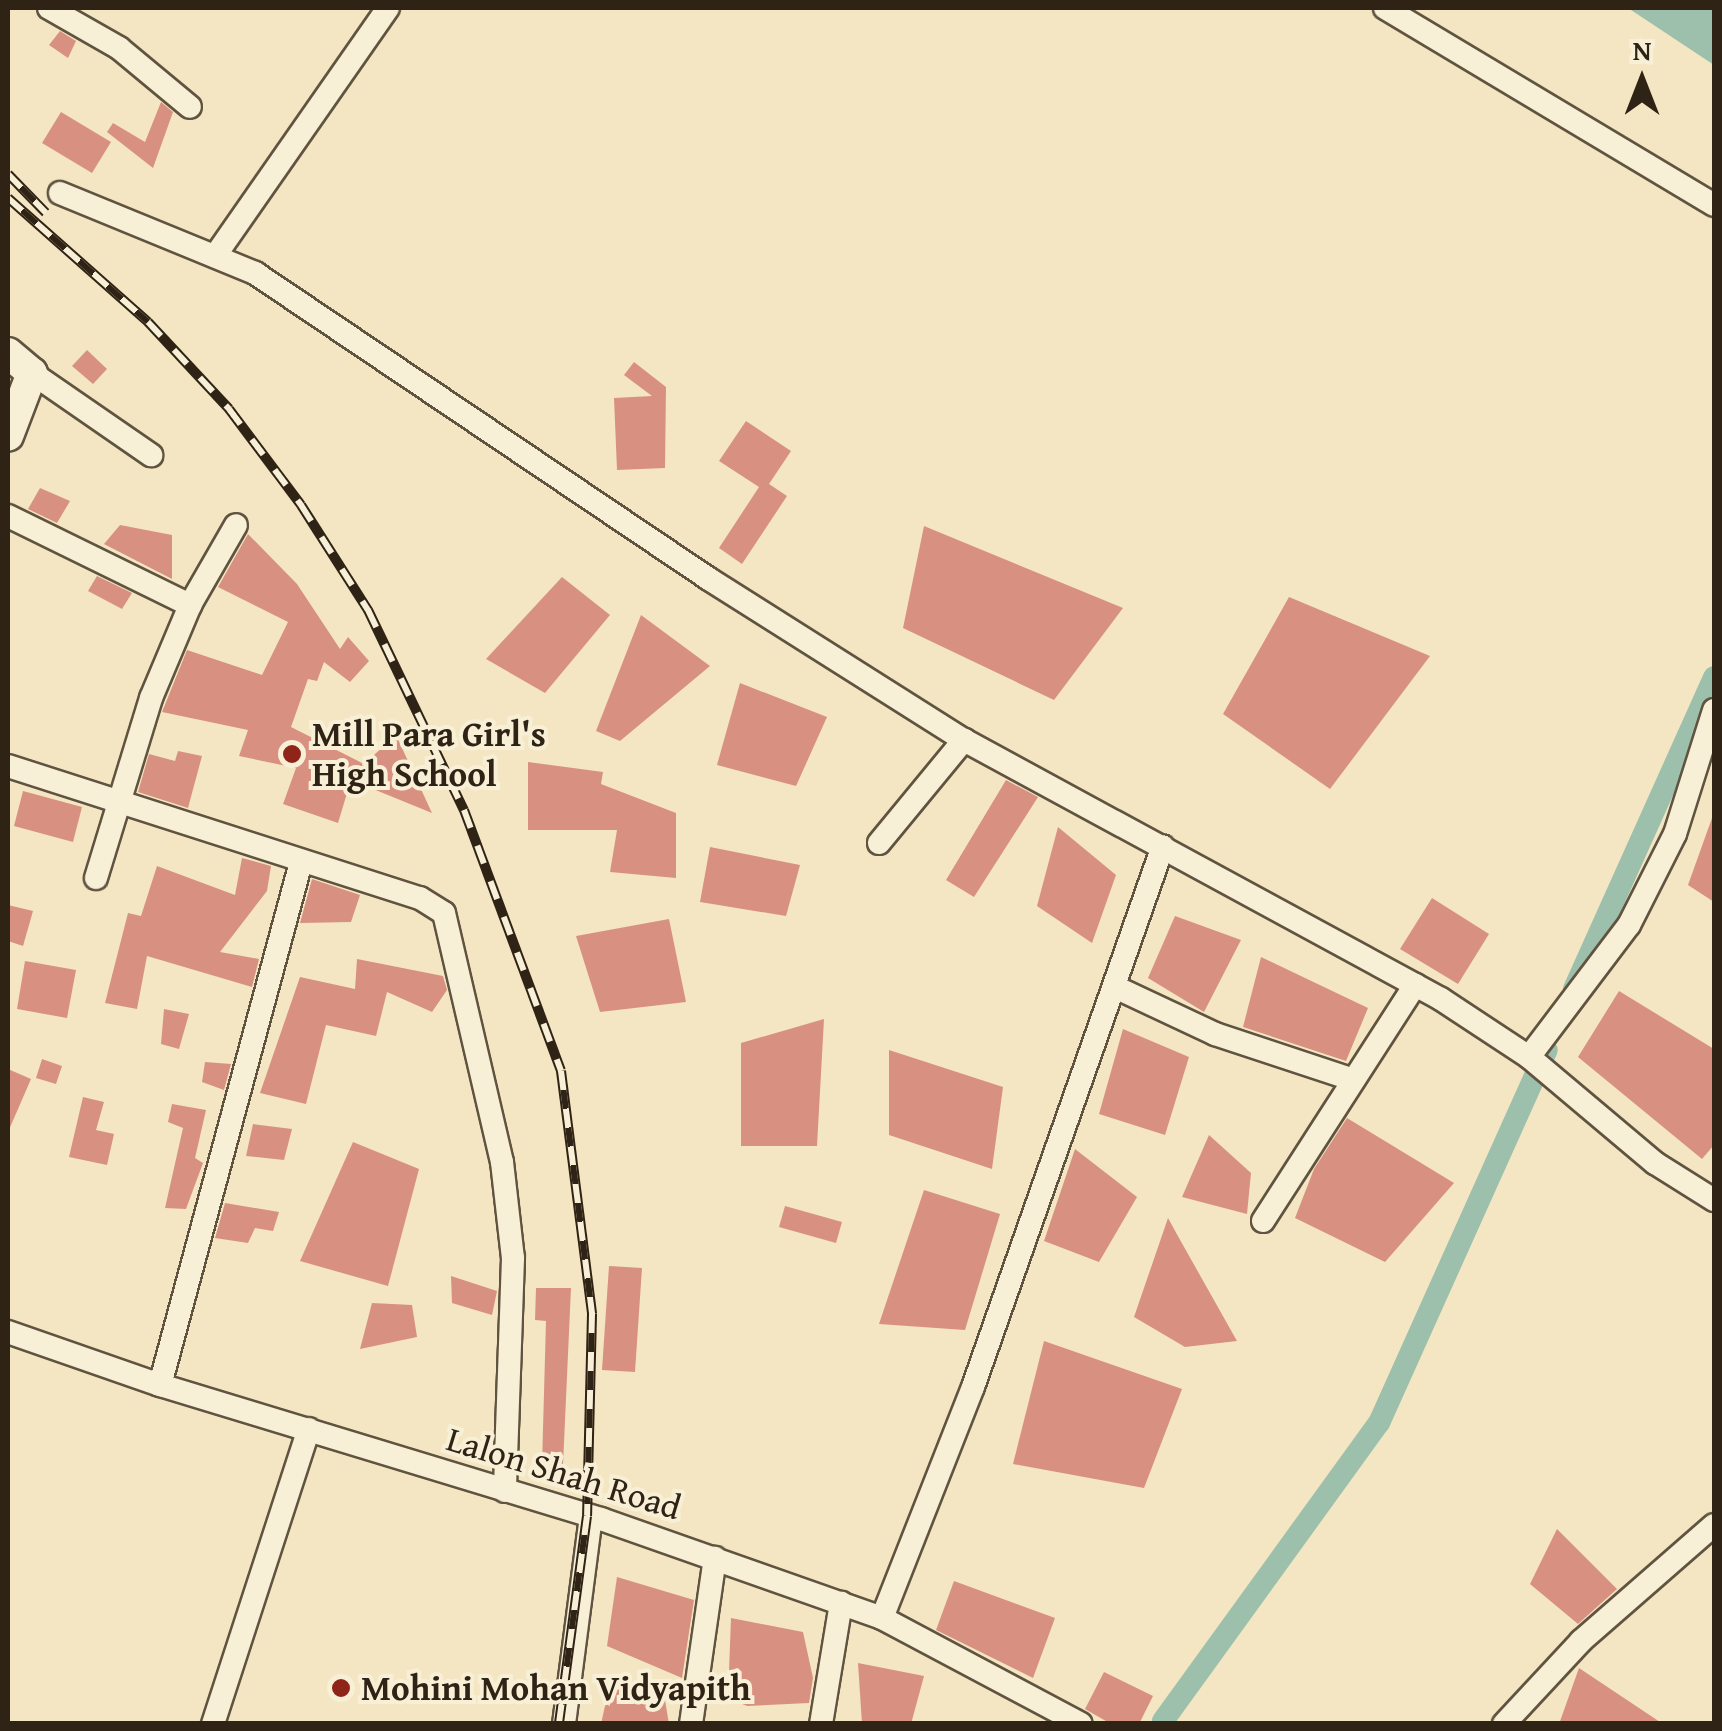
<!DOCTYPE html>
<html>
<head>
<meta charset="utf-8">
<style>
  body { margin:0 }
  #map { position:relative; width:1722px; height:1731px; overflow:hidden; background:#f4e6c2; font-family:"Gentium Book Plus",serif }
  div>[style] { position:absolute }
  .water>* { inset:0; background:#9dc0ac }
  .canal>* { height:22px; margin:-11px; padding:0 11px; transform-origin:11px; border-radius:11px; background:#9dc0ac }
  .building>* { inset:0; background:#d89180 }
  .roads { filter:drop-shadow(2px 0 #605440) drop-shadow(-2px 0 #605440) drop-shadow(0 2px #605440) drop-shadow(0 -2px #605440) }
  .street>* { height:22px; margin:-11px; padding:0 11px; transform-origin:11px; border-radius:11px; background:#f8efd7 }
  .secondary>* { height:30px; margin:-15px; padding:0 15px; transform-origin:15px; border-radius:15px; background:#f8efd7 }
  .rail>* { height:10px; margin-top:-5px; transform-origin:0; background:repeating-linear-gradient(90deg,#f8efd7 0 19px,#2f2315 0 38px); box-sizing:border-box; border-block:2px solid #2f2315 }
  .dots>* { width:28px; height:28px; translate:-50% -50%; box-sizing:border-box; border:5px solid #f8efd7; border-radius:50% }
  span { translate:-50% -50%; white-space:nowrap; text-align:center; line-height:1.15; -webkit-text-stroke:8px #f8efd7; paint-order:stroke }
  .poi-label { font-size:35px; color:#2f2315; font-weight:700 }
  .left { translate:0 -50%; text-align:left }
  .street-label { font-size:35px; color:#2f2315 }
  .frame { position:absolute; inset:0; border:10px solid #2f2315; pointer-events:none }
  .north { position:absolute; left:1592px; top:30px; width:100px; height:100px; -webkit-text-stroke:8px #f8efd7; paint-order:stroke; rotate:0deg; font-size:28px; font-weight:700; line-height:40px; text-align:center; color:#2f2315 }
  .north::after { content:''; display:block; margin:auto; width:35px; height:45px; background:#2f2315; clip-path:polygon(50% 0,100% 100%,50% 72%,0 100%) }
</style>
</head>
<body>
<div id="map">
  <div class="water">
    <div style="clip-path:polygon(1628px 8px,1714px 8px,1714px 65px)"></div>
  </div>
  <div class="canal">
    <div style="left:1574px;top:989px;width:342px;rotate:-65.8deg"></div>
    <div style="left:1163px;top:1721px;width:368px;rotate:-54.1deg"></div>
    <div style="left:1379px;top:1423px;width:409px;rotate:-65.8deg"></div>
  </div>
  <div class="building">
    <div style="clip-path:polygon(60px 31px,76px 41px,68px 58px,49px 45px)"></div>
    <div style="clip-path:polygon(161px 102px,173px 112px,153px 168px,107px 132px,113px 123px,145px 142px)"></div>
    <div style="clip-path:polygon(61px 112px,111px 142px,92px 173px,42px 143px)"></div>
    <div style="clip-path:polygon(87px 350px,107px 369px,93px 384px,72px 366px)"></div>
    <div style="clip-path:polygon(634px 362px,666px 387px,665px 468px,617px 470px,614px 398px,652px 396px,624px 375px)"></div>
    <div style="clip-path:polygon(746px 421px,791px 451px,769px 484px,787px 496px,742px 564px,719px 548px,759px 487px,719px 461px)"></div>
    <div style="clip-path:polygon(40px 488px,70px 501px,57px 523px,28px 509px)"></div>
    <div style="clip-path:polygon(120px 525px,172px 535px,172px 579px,104px 544px)"></div>
    <div style="clip-path:polygon(924px 526px,1123px 608px,1054px 700px,903px 628px)"></div>
    <div style="clip-path:polygon(248px 534px,297px 584px,340px 649px,348px 637px,369px 661px,350px 682px,324px 662px,317px 681px,308px 679px,291px 727px,364px 764px,396px 735px,432px 813px,351px 780px,338px 823px,283px 804px,296px 768px,239px 756px,248px 730px,162px 712px,187px 650px,262px 675px,288px 622px,218px 587px)"></div>
    <div style="clip-path:polygon(97px 576px,132px 593px,122px 609px,88px 591px)"></div>
    <div style="clip-path:polygon(562px 577px,610px 615px,545px 693px,486px 659px)"></div>
    <div style="clip-path:polygon(1289px 597px,1430px 656px,1330px 789px,1223px 714px)"></div>
    <div style="clip-path:polygon(641px 615px,710px 666px,620px 741px,596px 731px)"></div>
    <div style="clip-path:polygon(740px 683px,827px 717px,796px 786px,717px 765px)"></div>
    <div style="clip-path:polygon(178px 751px,202px 756px,188px 808px,138px 792px,149px 754px,175px 761px)"></div>
    <div style="clip-path:polygon(528px 762px,603px 772px,601px 784px,676px 813px,676px 878px,610px 872px,617px 830px,528px 830px)"></div>
    <div style="clip-path:polygon(1006px 780px,1038px 797px,974px 897px,946px 880px)"></div>
    <div style="clip-path:polygon(23px 791px,82px 807px,73px 842px,14px 826px)"></div>
    <div style="clip-path:polygon(1712px 818px,1714px 818px,1714px 902px,1688px 885px)"></div>
    <div style="clip-path:polygon(1058px 827px,1116px 875px,1092px 943px,1037px 906px)"></div>
    <div style="clip-path:polygon(710px 847px,800px 865px,786px 916px,700px 902px)"></div>
    <div style="clip-path:polygon(242px 858px,271px 866px,267px 891px,220px 952px,259px 959px,252px 987px,147px 956px,137px 1009px,105px 1003px,128px 913px,141px 916px,157px 866px,235px 895px)"></div>
    <div style="clip-path:polygon(312px 879px,360px 895px,351px 922px,300px 923px)"></div>
    <div style="clip-path:polygon(1432px 898px,1489px 934px,1458px 984px,1400px 949px)"></div>
    <div style="clip-path:polygon(8px 905px,33px 911px,23px 946px,8px 941px)"></div>
    <div style="clip-path:polygon(1175px 916px,1241px 940px,1204px 1012px,1148px 978px)"></div>
    <div style="clip-path:polygon(669px 919px,686px 1002px,600px 1012px,576px 936px)"></div>
    <div style="clip-path:polygon(1261px 957px,1368px 1008px,1346px 1061px,1243px 1027px)"></div>
    <div style="clip-path:polygon(357px 959px,443px 976px,447px 990px,432px 1012px,387px 992px,376px 1036px,326px 1025px,306px 1104px,260px 1093px,300px 977px,355px 989px)"></div>
    <div style="clip-path:polygon(25px 961px,76px 970px,67px 1018px,17px 1009px)"></div>
    <div style="clip-path:polygon(1619px 991px,1714px 1049px,1714px 1145px,1702px 1159px,1578px 1057px)"></div>
    <div style="clip-path:polygon(164px 1009px,189px 1014px,179px 1049px,161px 1044px)"></div>
    <div style="clip-path:polygon(824px 1019px,817px 1146px,741px 1146px,741px 1043px)"></div>
    <div style="clip-path:polygon(1123px 1029px,1189px 1057px,1165px 1135px,1099px 1114px)"></div>
    <div style="clip-path:polygon(889px 1050px,1003px 1087px,992px 1169px,889px 1135px)"></div>
    <div style="clip-path:polygon(42px 1059px,62px 1066px,56px 1084px,36px 1078px)"></div>
    <div style="clip-path:polygon(205px 1062px,231px 1064px,224px 1090px,202px 1082px)"></div>
    <div style="clip-path:polygon(8px 1069px,31px 1079px,8px 1132px)"></div>
    <div style="clip-path:polygon(83px 1097px,104px 1102px,96px 1130px,114px 1134px,107px 1165px,69px 1157px)"></div>
    <div style="clip-path:polygon(172px 1104px,206px 1110px,195px 1158px,203px 1163px,186px 1209px,165px 1208px,183px 1128px,168px 1122px)"></div>
    <div style="clip-path:polygon(1347px 1118px,1454px 1183px,1385px 1262px,1295px 1218px,1314px 1169px)"></div>
    <div style="clip-path:polygon(253px 1124px,292px 1129px,284px 1160px,246px 1156px)"></div>
    <div style="clip-path:polygon(1209px 1135px,1251px 1173px,1247px 1214px,1182px 1197px)"></div>
    <div style="clip-path:polygon(353px 1142px,419px 1169px,388px 1286px,300px 1261px)"></div>
    <div style="clip-path:polygon(1075px 1149px,1137px 1197px,1099px 1262px,1044px 1241px)"></div>
    <div style="clip-path:polygon(924px 1190px,1000px 1214px,965px 1330px,879px 1324px)"></div>
    <div style="clip-path:polygon(225px 1203px,279px 1212px,273px 1231px,255px 1228px,248px 1243px,215px 1238px)"></div>
    <div style="clip-path:polygon(785px 1206px,842px 1222px,836px 1243px,779px 1227px)"></div>
    <div style="clip-path:polygon(1168px 1218px,1179px 1238px,1237px 1341px,1185px 1347px,1134px 1317px)"></div>
    <div style="clip-path:polygon(609px 1266px,642px 1268px,635px 1372px,602px 1370px)"></div>
    <div style="clip-path:polygon(451px 1276px,497px 1291px,492px 1315px,452px 1303px)"></div>
    <div style="clip-path:polygon(536px 1288px,571px 1288px,563px 1465px,542px 1464px,546px 1321px,535px 1320px)"></div>
    <div style="clip-path:polygon(372px 1303px,412px 1305px,417px 1337px,360px 1349px)"></div>
    <div style="clip-path:polygon(1044px 1341px,1182px 1389px,1144px 1488px,1013px 1464px)"></div>
    <div style="clip-path:polygon(1557px 1529px,1617px 1589px,1578px 1624px,1530px 1584px)"></div>
    <div style="clip-path:polygon(617px 1577px,694px 1600px,682px 1678px,607px 1646px)"></div>
    <div style="clip-path:polygon(954px 1581px,1055px 1618px,1033px 1678px,936px 1630px)"></div>
    <div style="clip-path:polygon(731px 1618px,803px 1632px,813px 1678px,809px 1703px,747px 1706px,728px 1698px)"></div>
    <div style="clip-path:polygon(858px 1663px,924px 1676px,911px 1724px,862px 1724px)"></div>
    <div style="clip-path:polygon(1579px 1668px,1663px 1724px,1559px 1724px)"></div>
    <div style="clip-path:polygon(1104px 1672px,1153px 1696px,1139px 1724px,1111px 1724px,1085px 1709px)"></div>
    <div style="clip-path:polygon(610px 1683px,665px 1700px,669px 1724px,601px 1724px)"></div>
  </div>
  <div class="roads">
    <div class="street">
      <div style="left:49px;top:8px;width:81px;rotate:29.7deg"></div>
      <div style="left:119px;top:48px;width:92px;rotate:39.7deg"></div>
      <div style="left:1385px;top:8px;width:383px;rotate:30.9deg"></div>
      <div style="left:60px;top:193px;width:211px;rotate:22.3deg"></div>
      <div style="left:255px;top:273px;width:547px;rotate:33.98deg"></div>
      <div style="left:709px;top:579px;width:302px;rotate:32.3deg"></div>
      <div style="left:964px;top:740px;width:543px;rotate:28.5deg"></div>
      <div style="left:1441px;top:999px;width:105px;rotate:33.4deg"></div>
      <div style="left:1529px;top:1057px;width:165px;rotate:40.1deg"></div>
      <div style="left:1655px;top:1163px;width:70px;rotate:32.1deg"></div>
      <div style="left:215px;top:256px;width:302px;rotate:-55.1deg"></div>
      <div style="left:32px;top:373px;width:145px;rotate:34.6deg"></div>
      <div style="left:8px;top:516px;width:203px;rotate:26.1deg"></div>
      <div style="left:8px;top:766px;width:433px;rotate:17.8deg"></div>
      <div style="left:420px;top:898px;width:28px;rotate:32deg"></div>
      <div style="left:444px;top:913px;width:256px;rotate:76.9deg"></div>
      <div style="left:502px;top:1162px;width:97px;rotate:83.5deg"></div>
      <div style="left:513px;top:1258px;width:233px;rotate:92deg"></div>
      <div style="left:879px;top:843px;width:134px;rotate:-50.5deg"></div>
      <div style="left:96px;top:878px;width:188px;rotate:-73deg"></div>
      <div style="left:151px;top:698px;width:101px;rotate:-67.2deg"></div>
      <div style="left:190px;top:605px;width:92px;rotate:-60.1deg"></div>
      <div style="left:1117px;top:988px;width:108px;rotate:25.1deg"></div>
      <div style="left:1215px;top:1034px;width:146px;rotate:18.3deg"></div>
      <div style="left:1529px;top:1057px;width:166px;rotate:-52.9deg"></div>
      <div style="left:1629px;top:925px;width:102px;rotate:-63.2deg"></div>
      <div style="left:1675px;top:834px;width:130px;rotate:-72.5deg"></div>
      <div style="left:1263px;top:1221px;width:281px;rotate:-57.2deg"></div>
      <div style="left:8px;top:1332px;width:161px;rotate:19.2deg"></div>
      <div style="left:160px;top:1385px;width:461px;rotate:16.9deg"></div>
      <div style="left:601px;top:1519px;width:298px;rotate:19.4deg"></div>
      <div style="left:882px;top:1618px;width:225px;rotate:28deg"></div>
      <div style="left:160px;top:1385px;width:542px;rotate:-74.91deg"></div>
      <div style="left:882px;top:1618px;width:248px;rotate:-68.5deg"></div>
      <div style="left:973px;top:1387px;width:573px;rotate:-70.65deg"></div>
      <div style="left:213px;top:1724px;width:310px;rotate:-72deg"></div>
      <div style="left:564px;top:1724px;width:209px;rotate:-82.6deg"></div>
      <div style="left:691px;top:1724px;width:168px;rotate:-81.8deg"></div>
      <div style="left:821px;top:1724px;width:123px;rotate:-80.6deg"></div>
      <div style="left:1504px;top:1724px;width:113px;rotate:-47.1deg"></div>
      <div style="left:1581px;top:1641px;width:176px;rotate:-41.1deg"></div>
    </div>
    <div class="secondary">
      <div style="left:8px;top:353px;width:31px;rotate:40deg"></div>
      <div style="left:32px;top:373px;width:67px;rotate:110.9deg"></div>
    </div>
  </div>
  <div class="rail">
    <div style="left:8px;top:174px;width:54px;rotate:45.7deg"></div>
    <div style="left:8px;top:198px;width:187px;rotate:41.5deg"></div>
    <div style="left:148px;top:322px;width:119px;rotate:47deg"></div>
    <div style="left:229px;top:409px;width:120px;rotate:53.1deg"></div>
    <div style="left:301px;top:505px;width:125px;rotate:57.5deg"></div>
    <div style="left:368px;top:610px;width:222px;rotate:64.4deg"></div>
    <div style="left:464px;top:810px;width:278px;rotate:69.6deg"></div>
    <div style="left:561px;top:1071px;width:245px;rotate:82.7deg"></div>
    <div style="left:592px;top:1314px;width:202px;rotate:91.4deg"></div>
    <div style="left:587px;top:1516px;width:210px;rotate:97.7deg"></div>
  </div>
  <div class="dots">
    <div style="left:292px;top:754px;background:#8f2418"></div>
    <div style="left:341px;top:1688px;background:#8f2418"></div>
  </div>
  <div class="poi-label">
    <span class="left" style="left:312px;top:754px">Mill Para Girl's<br>High School</span>
    <span class="left" style="left:361px;top:1688px">Mohini Mohan Vidyapith</span>
  </div>
  <div class="street-label">
    <span style="left:564px;top:1473px;rotate:17deg">Lalon Shah Road</span>
  </div>
  <div class="frame"></div>
  <div class="north">N</div>
</div>
</body>
</html>
